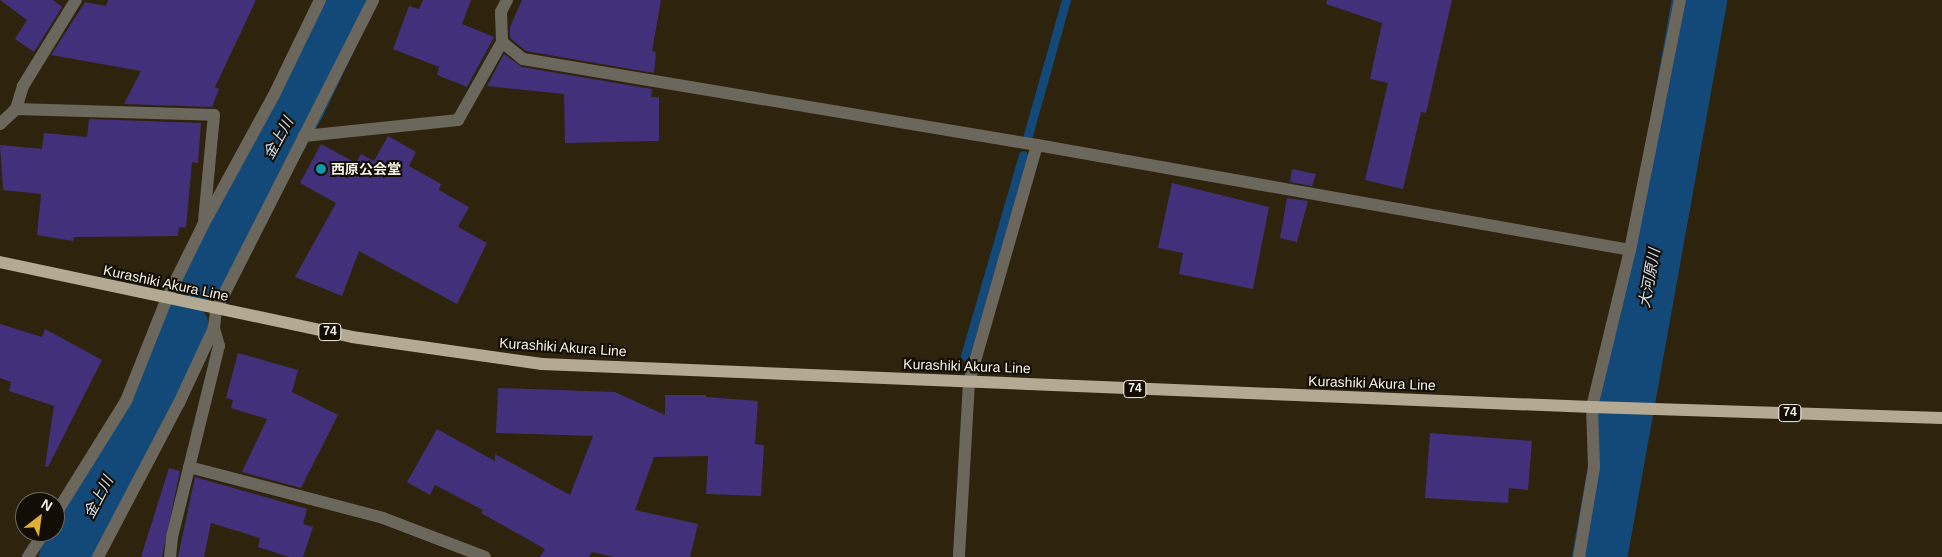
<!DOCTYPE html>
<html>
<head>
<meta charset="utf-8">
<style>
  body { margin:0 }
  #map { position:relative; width:1942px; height:557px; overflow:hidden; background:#2e230d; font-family:Arial,"Noto Sans JP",sans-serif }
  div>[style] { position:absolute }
  .stream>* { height:9px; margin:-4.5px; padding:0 4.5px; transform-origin:4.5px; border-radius:4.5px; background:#134978 }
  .river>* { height:55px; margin:-27.5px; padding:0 27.5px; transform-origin:27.5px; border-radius:27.5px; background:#134978 }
  .building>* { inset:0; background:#43307a }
  .street>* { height:12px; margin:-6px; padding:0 6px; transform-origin:6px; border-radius:6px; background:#6c675c }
  .primary>* { height:12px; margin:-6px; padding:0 6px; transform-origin:6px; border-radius:6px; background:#b4a993 }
  .dots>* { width:14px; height:14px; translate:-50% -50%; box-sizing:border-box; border:2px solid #120d05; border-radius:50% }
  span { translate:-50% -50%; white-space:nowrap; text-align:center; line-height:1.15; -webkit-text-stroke:4px #120d05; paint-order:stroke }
  .shield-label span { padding:1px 4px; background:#120d05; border:1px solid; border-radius:4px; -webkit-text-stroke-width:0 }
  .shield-label { font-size:12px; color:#f9f2e5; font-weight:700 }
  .poi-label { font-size:14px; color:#f9f2e5; font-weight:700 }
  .left { translate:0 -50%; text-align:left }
  .street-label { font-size:14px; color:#f9f2e5 }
  .water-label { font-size:15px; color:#cfe0f2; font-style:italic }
  .north { position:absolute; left:15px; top:492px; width:50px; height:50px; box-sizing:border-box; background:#120d05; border:1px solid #6e695f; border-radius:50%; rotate:30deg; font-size:14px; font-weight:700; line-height:20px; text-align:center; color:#f9f2e5 }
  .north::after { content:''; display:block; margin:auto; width:18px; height:22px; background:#e0b034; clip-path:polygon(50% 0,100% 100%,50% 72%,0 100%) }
</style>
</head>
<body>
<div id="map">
  <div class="stream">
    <div style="left:1028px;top:135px;width:140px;rotate:-74.3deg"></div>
    <div style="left:965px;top:356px;width:209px;rotate:-73.9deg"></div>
  </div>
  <div class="river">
    <div style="left:203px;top:273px;width:197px;rotate:-60.8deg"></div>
    <div style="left:299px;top:101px;width:112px;rotate:-64.6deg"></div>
    <div style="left:66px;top:557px;width:180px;rotate:-61.9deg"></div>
    <div style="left:151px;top:398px;width:77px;rotate:-67.1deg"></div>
    <div style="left:1599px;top:557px;width:566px;rotate:-79.82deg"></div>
  </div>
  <div class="building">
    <div style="clip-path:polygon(0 0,53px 0,62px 7px,34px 52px,15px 39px,27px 20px)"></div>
    <div style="clip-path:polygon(108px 0,256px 0,215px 87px,219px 89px,212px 107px,124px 104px,141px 71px,51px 55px,85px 2px,106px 6px)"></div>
    <div style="clip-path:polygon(423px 0,471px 0,462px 24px,494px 37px,467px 87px,437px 75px,439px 67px,393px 49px,409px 6px,419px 9px)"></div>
    <div style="clip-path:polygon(522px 0,661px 0,652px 51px,656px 52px,654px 73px,526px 51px,510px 38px,510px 27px)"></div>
    <div style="clip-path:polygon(1327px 0,1452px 0,1426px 113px,1421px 112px,1403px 189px,1365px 180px,1388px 83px,1370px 79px,1382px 23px,1326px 4px)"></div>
    <div style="clip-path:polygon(504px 54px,522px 67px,652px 89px,651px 97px,659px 97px,659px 141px,565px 143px,564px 94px,487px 86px)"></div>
    <div style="clip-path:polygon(89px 119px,201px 123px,198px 163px,192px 162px,186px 228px,179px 227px,178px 236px,74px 237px,73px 241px,37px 235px,41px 194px,3px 190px,0 145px,42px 149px,44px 133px,87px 137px)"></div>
    <div style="clip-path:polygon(388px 136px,416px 152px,409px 166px,441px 184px,439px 190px,469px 207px,458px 227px,487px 243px,457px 304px,359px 251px,342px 296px,295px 277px,336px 203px,300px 183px,321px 144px,356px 163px,361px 154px,374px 161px)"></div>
    <div style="clip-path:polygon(1292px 169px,1316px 174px,1312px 186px,1290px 182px)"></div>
    <div style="clip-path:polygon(1172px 183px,1269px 207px,1253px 289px,1179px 274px,1183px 253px,1158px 248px)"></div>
    <div style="clip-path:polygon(1287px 198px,1308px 201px,1297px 242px,1280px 238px)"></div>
    <div style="clip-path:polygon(0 324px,42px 337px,45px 329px,102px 360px,48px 467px,45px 466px,54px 406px,9px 391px,11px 382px,0 378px)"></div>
    <div style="clip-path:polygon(238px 353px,298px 370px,292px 392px,338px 415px,301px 488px,242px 472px,267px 419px,231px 408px,233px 400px,226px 398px)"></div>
    <div style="clip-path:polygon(498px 388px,615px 392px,665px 415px,665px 395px,706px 395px,706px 397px,758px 401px,755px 444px,764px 445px,761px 496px,706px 494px,708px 456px,654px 457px,635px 510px,698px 524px,690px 557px,614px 557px,592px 552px,589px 557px,540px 557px,545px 549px,481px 513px,483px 510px,435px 485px,430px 495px,407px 482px,437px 429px,495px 461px,495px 454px,570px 495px,593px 436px,496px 433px)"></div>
    <div style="clip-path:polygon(1430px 433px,1532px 441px,1528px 490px,1509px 488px,1508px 503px,1425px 498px)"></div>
    <div style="clip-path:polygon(169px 468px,180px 471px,162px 557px,141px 557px)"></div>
    <div style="clip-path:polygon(195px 477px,307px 509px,303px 524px,313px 527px,303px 557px,289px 557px,258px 547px,260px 538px,211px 523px,204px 557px,178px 557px)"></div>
  </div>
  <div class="street">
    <div style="left:507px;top:0;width:13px;rotate:117deg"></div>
    <div style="left:501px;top:12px;width:30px;rotate:88deg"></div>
    <div style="left:502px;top:42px;width:27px;rotate:39deg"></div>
    <div style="left:523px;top:59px;width:521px;rotate:9.5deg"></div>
    <div style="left:1037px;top:145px;width:247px;rotate:106deg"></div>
    <div style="left:969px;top:382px;width:175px;rotate:93.3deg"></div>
    <div style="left:16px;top:109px;width:198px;rotate:1.7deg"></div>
    <div style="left:214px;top:115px;width:105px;rotate:95.4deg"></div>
    <div style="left:0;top:124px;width:22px;rotate:-43deg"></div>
    <div style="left:16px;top:109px;width:24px;rotate:-73deg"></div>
    <div style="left:23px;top:86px;width:101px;rotate:-58.4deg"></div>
    <div style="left:304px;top:136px;width:155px;rotate:-5.9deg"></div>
    <div style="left:458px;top:120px;width:90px;rotate:-60.6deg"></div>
    <div style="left:1037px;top:145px;width:602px;rotate:10.04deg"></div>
    <div style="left:189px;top:467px;width:201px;rotate:14.7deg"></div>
    <div style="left:383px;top:518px;width:109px;rotate:20.9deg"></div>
    <div style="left:55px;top:515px;width:134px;rotate:-58.1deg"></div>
    <div style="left:126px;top:401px;width:111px;rotate:-68.3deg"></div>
    <div style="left:167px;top:298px;width:81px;rotate:-63.7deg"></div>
    <div style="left:203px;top:225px;width:148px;rotate:-61.4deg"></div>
    <div style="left:274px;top:95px;width:106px;rotate:-64.2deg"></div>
    <div style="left:28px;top:557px;width:30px;rotate:-57deg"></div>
    <div style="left:98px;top:557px;width:174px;rotate:-62.3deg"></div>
    <div style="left:179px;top:403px;width:83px;rotate:-65deg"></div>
    <div style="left:214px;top:328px;width:18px;rotate:-84deg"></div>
    <div style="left:216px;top:310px;width:347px;rotate:-63.1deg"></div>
    <div style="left:170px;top:557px;width:20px;rotate:-84deg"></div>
    <div style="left:172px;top:537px;width:197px;rotate:-76.2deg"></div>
    <div style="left:219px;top:346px;width:19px;rotate:-106deg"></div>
    <div style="left:1579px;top:557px;width:91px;rotate:-80.5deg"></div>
    <div style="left:1594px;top:467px;width:60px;rotate:-91.9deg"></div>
    <div style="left:1592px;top:407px;width:162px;rotate:-76.4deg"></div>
    <div style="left:1630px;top:250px;width:255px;rotate:-78.7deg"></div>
  </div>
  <div class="primary">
    <div style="left:0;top:262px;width:360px;rotate:12deg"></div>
    <div style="left:352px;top:337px;width:192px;rotate:8.1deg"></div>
    <div style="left:542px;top:364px;width:1051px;rotate:2.35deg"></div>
    <div style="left:1592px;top:407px;width:350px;rotate:1.8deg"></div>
  </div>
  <div class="dots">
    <div style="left:321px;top:169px;background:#0f9aa8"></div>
  </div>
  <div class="shield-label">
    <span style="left:330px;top:332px">74</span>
    <span style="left:1135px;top:389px">74</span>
    <span style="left:1790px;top:413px">74</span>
  </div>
  <div class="poi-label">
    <span class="left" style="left:331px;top:169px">西原公会堂</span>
  </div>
  <div class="street-label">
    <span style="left:166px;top:283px;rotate:12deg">Kurashiki Akura Line</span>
    <span style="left:563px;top:347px;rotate:4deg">Kurashiki Akura Line</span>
    <span style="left:967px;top:366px;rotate:2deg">Kurashiki Akura Line</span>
    <span style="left:1372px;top:383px;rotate:2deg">Kurashiki Akura Line</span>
  </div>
  <div class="water-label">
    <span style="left:278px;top:138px;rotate:-61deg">金上川</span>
    <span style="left:1649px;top:278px;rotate:-80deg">大河原川</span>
    <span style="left:98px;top:497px;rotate:-62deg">金上川</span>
  </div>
  <div class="north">N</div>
</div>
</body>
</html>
